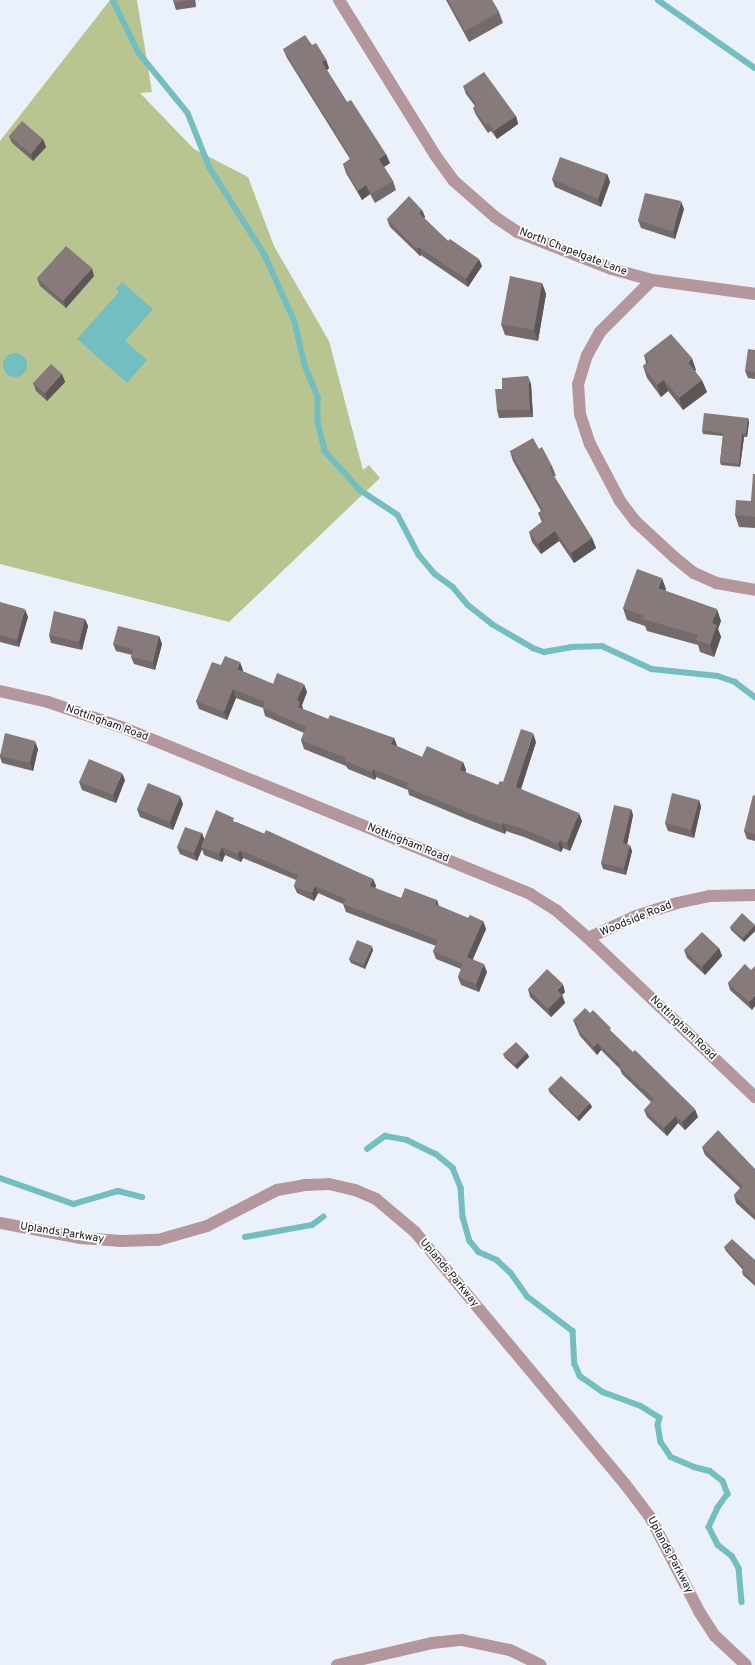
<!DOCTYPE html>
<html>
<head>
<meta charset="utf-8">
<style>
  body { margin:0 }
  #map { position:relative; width:755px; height:1665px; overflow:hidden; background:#ebf1fa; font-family:Overpass,sans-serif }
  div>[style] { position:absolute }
  .green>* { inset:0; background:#b9c591 }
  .water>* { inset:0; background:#72bec0 }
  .round { border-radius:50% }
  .stream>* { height:5.5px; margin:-2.75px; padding:0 2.75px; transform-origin:2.75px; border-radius:2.75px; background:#72bec0 }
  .minor>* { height:12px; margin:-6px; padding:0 6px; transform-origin:6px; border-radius:6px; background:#b3979c }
  .wall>* { inset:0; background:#736a69 }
  .shaded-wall>* { inset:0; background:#5e5655 }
  .building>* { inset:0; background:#867b7a }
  span { translate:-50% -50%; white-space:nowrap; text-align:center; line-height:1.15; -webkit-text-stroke:3.5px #fefefe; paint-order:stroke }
  .street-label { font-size:11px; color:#101215 }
</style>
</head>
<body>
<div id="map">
  <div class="green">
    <div style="clip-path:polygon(110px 0,137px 0,152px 92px,140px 93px,194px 149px,248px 177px,274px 246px,329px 341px,363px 470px,369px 465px,380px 478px,229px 622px,0 564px,0 141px)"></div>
  </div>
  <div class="water">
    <div style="clip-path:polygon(122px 282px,153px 309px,125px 341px,147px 360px,127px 383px,77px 339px,119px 292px,116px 289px)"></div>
    <div class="round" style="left:3px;top:353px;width:24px;height:24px"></div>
  </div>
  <div class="stream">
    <div style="left:113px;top:0;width:59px;rotate:63.9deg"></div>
    <div style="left:139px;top:53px;width:77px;rotate:50.8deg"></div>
    <div style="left:188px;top:113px;width:59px;rotate:68.2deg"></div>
    <div style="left:210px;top:168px;width:103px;rotate:57.7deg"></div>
    <div style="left:265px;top:255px;width:73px;rotate:65.9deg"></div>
    <div style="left:295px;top:322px;width:44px;rotate:76.9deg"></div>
    <div style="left:305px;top:365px;width:35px;rotate:68deg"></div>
    <div style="left:318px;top:398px;width:24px;rotate:90deg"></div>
    <div style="left:318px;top:422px;width:30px;rotate:76deg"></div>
    <div style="left:325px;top:451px;width:52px;rotate:48.1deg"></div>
    <div style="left:360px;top:490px;width:45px;rotate:33.3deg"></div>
    <div style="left:398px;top:515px;width:45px;rotate:62.3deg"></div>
    <div style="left:419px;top:555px;width:25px;rotate:50deg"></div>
    <div style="left:435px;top:574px;width:22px;rotate:36deg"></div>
    <div style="left:453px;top:587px;width:23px;rotate:50deg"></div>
    <div style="left:468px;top:605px;width:31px;rotate:38deg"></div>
    <div style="left:492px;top:624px;width:48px;rotate:30.3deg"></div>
    <div style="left:533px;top:648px;width:12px;rotate:20deg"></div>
    <div style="left:544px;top:652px;width:27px;rotate:-10deg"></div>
    <div style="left:571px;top:647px;width:31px;rotate:-2deg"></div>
    <div style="left:602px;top:646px;width:55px;rotate:24.7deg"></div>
    <div style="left:652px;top:669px;width:66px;rotate:6.1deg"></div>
    <div style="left:718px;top:676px;width:18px;rotate:19deg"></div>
    <div style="left:735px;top:682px;width:25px;rotate:37deg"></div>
    <div style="left:658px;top:0;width:118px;rotate:35deg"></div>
    <div style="left:367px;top:1149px;width:22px;rotate:-36deg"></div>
    <div style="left:385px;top:1136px;width:22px;rotate:10deg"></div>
    <div style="left:407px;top:1140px;width:32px;rotate:26deg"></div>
    <div style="left:436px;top:1154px;width:22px;rotate:39deg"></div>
    <div style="left:453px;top:1168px;width:22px;rotate:68deg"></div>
    <div style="left:461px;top:1188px;width:29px;rotate:86deg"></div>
    <div style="left:463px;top:1217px;width:25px;rotate:74deg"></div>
    <div style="left:470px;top:1241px;width:14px;rotate:51deg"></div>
    <div style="left:479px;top:1252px;width:20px;rotate:24deg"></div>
    <div style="left:497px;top:1260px;width:19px;rotate:43deg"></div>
    <div style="left:511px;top:1273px;width:29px;rotate:55deg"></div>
    <div style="left:528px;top:1297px;width:56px;rotate:37.1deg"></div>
    <div style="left:573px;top:1331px;width:33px;rotate:87deg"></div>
    <div style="left:575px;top:1364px;width:13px;rotate:67deg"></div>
    <div style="left:580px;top:1376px;width:28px;rotate:35deg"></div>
    <div style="left:603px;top:1392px;width:40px;rotate:20.2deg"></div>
    <div style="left:641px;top:1406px;width:22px;rotate:32deg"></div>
    <div style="left:660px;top:1418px;width:7px;rotate:106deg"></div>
    <div style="left:658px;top:1425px;width:17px;rotate:80deg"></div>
    <div style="left:661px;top:1442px;width:18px;rotate:56deg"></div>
    <div style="left:671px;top:1457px;width:25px;rotate:23deg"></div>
    <div style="left:694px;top:1467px;width:16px;rotate:14deg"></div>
    <div style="left:710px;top:1471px;width:16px;rotate:38deg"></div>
    <div style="left:723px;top:1481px;width:14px;rotate:69deg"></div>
    <div style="left:728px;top:1494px;width:17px;rotate:126deg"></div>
    <div style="left:718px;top:1508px;width:21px;rotate:115deg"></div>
    <div style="left:709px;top:1527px;width:20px;rotate:63deg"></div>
    <div style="left:718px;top:1545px;width:18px;rotate:38deg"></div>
    <div style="left:732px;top:1556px;width:14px;rotate:60deg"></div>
    <div style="left:739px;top:1568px;width:34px;rotate:85deg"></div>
    <div style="left:0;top:1178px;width:78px;rotate:19.4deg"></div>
    <div style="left:74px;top:1204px;width:46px;rotate:-16.5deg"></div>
    <div style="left:118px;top:1191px;width:25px;rotate:14deg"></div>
    <div style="left:245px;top:1237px;width:68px;rotate:-10.2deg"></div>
    <div style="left:312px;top:1225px;width:14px;rotate:-36deg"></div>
  </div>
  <div class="minor">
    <div style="left:339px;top:0;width:182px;rotate:58.2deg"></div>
    <div style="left:435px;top:155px;width:32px;rotate:54deg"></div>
    <div style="left:454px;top:181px;width:55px;rotate:41.3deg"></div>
    <div style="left:495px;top:217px;width:27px;rotate:34deg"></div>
    <div style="left:517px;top:232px;width:102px;rotate:21.3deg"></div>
    <div style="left:612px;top:269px;width:41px;rotate:15.4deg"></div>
    <div style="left:652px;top:280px;width:104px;rotate:7.7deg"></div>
    <div style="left:652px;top:280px;width:74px;rotate:135deg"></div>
    <div style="left:600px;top:332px;width:26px;rotate:119deg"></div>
    <div style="left:587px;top:355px;width:30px;rotate:107deg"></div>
    <div style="left:578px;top:384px;width:30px;rotate:86deg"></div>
    <div style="left:580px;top:414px;width:32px;rotate:72deg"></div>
    <div style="left:590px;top:444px;width:64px;rotate:62.2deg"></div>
    <div style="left:620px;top:501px;width:25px;rotate:53deg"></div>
    <div style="left:635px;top:521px;width:53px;rotate:42.7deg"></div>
    <div style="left:674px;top:557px;width:26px;rotate:39deg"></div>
    <div style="left:694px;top:573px;width:24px;rotate:24deg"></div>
    <div style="left:716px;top:583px;width:40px;rotate:10deg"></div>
    <div style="left:0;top:691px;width:49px;rotate:12.9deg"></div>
    <div style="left:48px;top:702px;width:80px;rotate:18.9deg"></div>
    <div style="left:124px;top:728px;width:439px;rotate:22.2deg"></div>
    <div style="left:530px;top:894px;width:32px;rotate:32deg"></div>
    <div style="left:557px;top:911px;width:41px;rotate:41.1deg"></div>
    <div style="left:588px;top:938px;width:231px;rotate:43.6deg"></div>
    <div style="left:588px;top:938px;width:53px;rotate:-24.6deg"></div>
    <div style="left:636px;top:916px;width:43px;rotate:-17.6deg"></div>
    <div style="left:677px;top:903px;width:34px;rotate:-12deg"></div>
    <div style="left:710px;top:896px;width:45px;rotate:-1.3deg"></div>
    <div style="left:0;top:1223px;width:81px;rotate:10.6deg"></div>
    <div style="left:80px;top:1238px;width:41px;rotate:4.2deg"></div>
    <div style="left:121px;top:1241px;width:37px;rotate:-2deg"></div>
    <div style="left:158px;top:1240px;width:51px;rotate:-15.9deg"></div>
    <div style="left:207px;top:1226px;width:79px;rotate:-27.2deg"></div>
    <div style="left:277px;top:1190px;width:27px;rotate:-10deg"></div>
    <div style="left:304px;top:1185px;width:25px;rotate:-2deg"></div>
    <div style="left:329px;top:1184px;width:27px;rotate:13deg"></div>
    <div style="left:355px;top:1190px;width:23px;rotate:23deg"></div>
    <div style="left:376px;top:1199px;width:51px;rotate:40.2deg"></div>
    <div style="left:415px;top:1232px;width:328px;rotate:50.2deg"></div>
    <div style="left:625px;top:1484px;width:41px;rotate:52.9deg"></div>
    <div style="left:650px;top:1517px;width:108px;rotate:62.5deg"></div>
    <div style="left:700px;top:1613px;width:27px;rotate:57deg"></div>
    <div style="left:715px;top:1636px;width:42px;rotate:43.1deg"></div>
    <div style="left:337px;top:1665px;width:98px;rotate:-13deg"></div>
    <div style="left:432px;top:1643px;width:30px;rotate:-6deg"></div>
    <div style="left:462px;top:1640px;width:49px;rotate:11.8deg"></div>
    <div style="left:510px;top:1650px;width:34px;rotate:26deg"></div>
  </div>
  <div class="wall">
    <div style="clip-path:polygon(173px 0,197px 0,195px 0,196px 7px,176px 10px)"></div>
    <div style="clip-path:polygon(446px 0,492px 0,499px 12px,503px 23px,469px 42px)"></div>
    <div style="clip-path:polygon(312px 45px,329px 68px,327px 70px,347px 102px,390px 163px,384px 167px,393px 181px,396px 190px,375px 203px,370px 194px,362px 200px,346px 173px,343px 164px,350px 159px,287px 58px,283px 49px)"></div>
    <div style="clip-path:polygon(463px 86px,516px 116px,518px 124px,497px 139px,491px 131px,488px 133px,476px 115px,473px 108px,475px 106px,466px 94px)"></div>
    <div style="clip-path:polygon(9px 136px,43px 139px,46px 147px,33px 161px,12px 143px)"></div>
    <div style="clip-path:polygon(607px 174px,610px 182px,601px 207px,555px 187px,552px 179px)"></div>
    <div style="clip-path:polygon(684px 209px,675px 239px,641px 228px,638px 220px)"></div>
    <div style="clip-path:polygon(422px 210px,425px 217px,424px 218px,448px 241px,482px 266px,468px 287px,421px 255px,420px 256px,390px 227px,387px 219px)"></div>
    <div style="clip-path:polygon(94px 276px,66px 308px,40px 286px,37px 278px)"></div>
    <div style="clip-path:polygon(542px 283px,546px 294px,538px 341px,505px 335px,501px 324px)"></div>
    <div style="clip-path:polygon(755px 350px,755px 379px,748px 378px,745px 371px)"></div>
    <div style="clip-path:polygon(644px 355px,696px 370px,695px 371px,707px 392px,683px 410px,668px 391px,661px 397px,647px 378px,643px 366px,646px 363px)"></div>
    <div style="clip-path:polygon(62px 374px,65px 382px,47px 401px,36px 391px,33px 383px)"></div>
    <div style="clip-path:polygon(531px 384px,533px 417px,499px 418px,497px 410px,502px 389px)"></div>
    <div style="clip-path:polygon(748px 418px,749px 422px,747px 437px,744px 437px,740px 467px,721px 465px,720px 462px,723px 436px,703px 434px,702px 430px)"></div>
    <div style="clip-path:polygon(539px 449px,552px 466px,556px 476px,554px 476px,592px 538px,596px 548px,574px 563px,559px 541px,541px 554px,532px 542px,529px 532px,542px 522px,538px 513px,541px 511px,513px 461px,510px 451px)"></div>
    <div style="clip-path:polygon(755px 474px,755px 528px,739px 527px,735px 515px,751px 501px)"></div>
    <div style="clip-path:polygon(666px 589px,665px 591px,721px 621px,718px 629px,721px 637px,714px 657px,700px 652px,698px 645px,647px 631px,645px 626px,627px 620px,623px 608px)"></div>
    <div style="clip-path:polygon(0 602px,28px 617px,19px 647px,0 642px)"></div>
    <div style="clip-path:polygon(85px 619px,88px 626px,82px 650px,51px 643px,49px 635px)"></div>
    <div style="clip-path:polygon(159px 636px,162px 644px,155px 670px,134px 664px,131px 657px,132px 655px,116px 651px,113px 644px)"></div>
    <div style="clip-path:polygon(221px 665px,243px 670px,242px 671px,273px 684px,307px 692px,302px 705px,303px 709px,328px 719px,394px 738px,397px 746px,422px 757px,463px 762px,466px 770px,465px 772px,498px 785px,503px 782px,536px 742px,521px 789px,582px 821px,570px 851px,563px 848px,561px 852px,524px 837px,506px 831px,505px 834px,474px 822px,409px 795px,408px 790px,376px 777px,375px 780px,348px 769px,346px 766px,304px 749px,301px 740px,304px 733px,265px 716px,263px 708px,236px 698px,227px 720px,199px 709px,196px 701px)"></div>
    <div style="clip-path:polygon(38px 749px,33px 771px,2px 763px,0 757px,0 754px)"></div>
    <div style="clip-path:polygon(125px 780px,116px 803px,82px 790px,79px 782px)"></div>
    <div style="clip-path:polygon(755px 796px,755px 841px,747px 839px,744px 831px)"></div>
    <div style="clip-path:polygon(699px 800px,701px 807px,694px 838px,668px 831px,665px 823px)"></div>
    <div style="clip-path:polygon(183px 804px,173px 830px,140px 817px,137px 809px)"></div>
    <div style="clip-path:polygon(631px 809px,633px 815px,627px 844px,632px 851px,626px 875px,603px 869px,601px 863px)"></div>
    <div style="clip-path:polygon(236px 822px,373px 879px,376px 886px,375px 888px,401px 898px,437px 900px,439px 906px,468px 918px,483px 921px,486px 929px,473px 959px,487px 972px,479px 992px,461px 985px,458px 977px,461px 969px,436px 959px,433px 951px,436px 946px,346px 912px,343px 904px,318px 893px,314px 901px,297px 893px,294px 886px,296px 880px,243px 858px,241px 862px,225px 855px,222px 862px,204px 855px,202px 849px,197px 861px,180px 854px,177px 847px,202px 833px,204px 840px)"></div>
    <div style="clip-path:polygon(755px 925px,755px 931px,744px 942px,731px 930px,730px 927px)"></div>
    <div style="clip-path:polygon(719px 948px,722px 956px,705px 975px,687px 958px,684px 950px)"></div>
    <div style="clip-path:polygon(373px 950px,365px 969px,351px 963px,349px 959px)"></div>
    <div style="clip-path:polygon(745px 964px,752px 1010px,730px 990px,728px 983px)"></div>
    <div style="clip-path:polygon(528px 989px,565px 992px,562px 995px,565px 1003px,551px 1017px,530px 997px)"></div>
    <div style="clip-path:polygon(573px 1020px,613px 1034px,698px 1117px,685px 1130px,678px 1123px,667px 1136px,647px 1117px,644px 1110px,651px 1102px,622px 1074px,620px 1069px,601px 1050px,597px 1055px,580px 1036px)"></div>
    <div style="clip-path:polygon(527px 1053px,529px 1057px,517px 1069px,505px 1058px,503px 1054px)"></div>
    <div style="clip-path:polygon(548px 1089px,592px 1107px,579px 1121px,550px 1093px)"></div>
    <div style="clip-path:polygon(702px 1147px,755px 1169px,755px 1220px,736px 1203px,734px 1195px,740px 1188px,705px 1155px)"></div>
    <div style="clip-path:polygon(724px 1247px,755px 1260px,755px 1286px,743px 1275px,742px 1271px,743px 1270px,726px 1251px)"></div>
  </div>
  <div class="shaded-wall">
    <div style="clip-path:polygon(194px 0,195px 0,196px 7px)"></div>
    <div style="clip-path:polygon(326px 59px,329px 68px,326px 71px,322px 62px)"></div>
    <div style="clip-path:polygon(516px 116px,518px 124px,497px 139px,494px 131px)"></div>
    <div style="clip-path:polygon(43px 139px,46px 147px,33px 161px,31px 154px)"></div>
    <div style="clip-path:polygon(386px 154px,390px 163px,382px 168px,379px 159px)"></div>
    <div style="clip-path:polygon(607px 174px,610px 182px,601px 207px,598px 199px)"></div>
    <div style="clip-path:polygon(366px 185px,370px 194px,362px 200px,358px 191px)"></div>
    <div style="clip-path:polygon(681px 201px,684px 209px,675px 239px,673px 232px)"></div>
    <div style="clip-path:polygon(422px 210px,425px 217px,422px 220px,419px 213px)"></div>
    <div style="clip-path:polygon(419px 247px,421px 255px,420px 256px,417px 249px)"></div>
    <div style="clip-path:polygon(479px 259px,482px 266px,468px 287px,466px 279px)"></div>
    <div style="clip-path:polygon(92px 268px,94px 276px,66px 308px,63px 301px)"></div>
    <div style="clip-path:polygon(542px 283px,546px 294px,538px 341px,534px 330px)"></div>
    <div style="clip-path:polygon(692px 358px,696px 370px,692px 373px,688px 362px)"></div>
    <div style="clip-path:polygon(62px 374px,65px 382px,47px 401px,45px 393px)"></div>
    <div style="clip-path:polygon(528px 376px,531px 384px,533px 417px,530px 410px)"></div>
    <div style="clip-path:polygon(664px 380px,668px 391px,661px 397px,657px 385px)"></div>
    <div style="clip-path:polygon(702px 380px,707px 392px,683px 410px,679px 398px)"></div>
    <div style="clip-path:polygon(748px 418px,749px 422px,747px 437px,746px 433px)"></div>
    <div style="clip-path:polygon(742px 433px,744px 437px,740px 467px,739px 464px)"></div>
    <div style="clip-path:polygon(555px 531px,559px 541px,541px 554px,538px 544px)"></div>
    <div style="clip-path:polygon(592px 538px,596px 548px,574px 563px,571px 553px)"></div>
    <div style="clip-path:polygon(662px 578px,666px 589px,662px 599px,658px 588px)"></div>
    <div style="clip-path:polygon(25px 609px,28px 617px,19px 647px,17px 640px)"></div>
    <div style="clip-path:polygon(717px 609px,721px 621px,718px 629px,721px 637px,714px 657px,710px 645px,712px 623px)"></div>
    <div style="clip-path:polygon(85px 619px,88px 626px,82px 650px,79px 642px)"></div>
    <div style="clip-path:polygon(159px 636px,162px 644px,155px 670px,153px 662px)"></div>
    <div style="clip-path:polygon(240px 662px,243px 670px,240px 677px,237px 669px)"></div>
    <div style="clip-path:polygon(304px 684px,307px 692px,302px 705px,303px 710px,298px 707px,297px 700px)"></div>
    <div style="clip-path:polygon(233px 689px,236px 698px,227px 720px,224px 712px)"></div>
    <div style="clip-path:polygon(533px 733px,536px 742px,519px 795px,516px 787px)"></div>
    <div style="clip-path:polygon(394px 738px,397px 746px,391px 744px)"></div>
    <div style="clip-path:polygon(35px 741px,38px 749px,33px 771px,30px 763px)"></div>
    <div style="clip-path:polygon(463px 762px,466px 770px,463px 778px,460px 770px)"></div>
    <div style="clip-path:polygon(373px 769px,376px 777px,375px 780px,372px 772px)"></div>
    <div style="clip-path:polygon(122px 773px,125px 780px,116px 803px,113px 795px)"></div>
    <div style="clip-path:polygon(180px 796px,183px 804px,173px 830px,170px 822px)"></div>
    <div style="clip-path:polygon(699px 800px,701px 807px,694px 838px,691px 830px)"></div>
    <div style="clip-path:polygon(631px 809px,633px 815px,626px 850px,623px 843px)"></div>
    <div style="clip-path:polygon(579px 813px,582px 821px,570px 851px,567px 843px)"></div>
    <div style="clip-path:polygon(503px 823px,506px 831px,505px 834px,502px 825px)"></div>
    <div style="clip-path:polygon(202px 833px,205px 841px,201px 847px,202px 849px,197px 861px,194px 853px)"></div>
    <div style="clip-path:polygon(560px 840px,563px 848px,561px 852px,558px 844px)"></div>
    <div style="clip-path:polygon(630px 845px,632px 851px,626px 875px,624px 868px)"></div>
    <div style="clip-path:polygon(222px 847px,225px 855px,222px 862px,219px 854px)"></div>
    <div style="clip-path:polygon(240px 850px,243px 858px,241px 862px,238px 854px)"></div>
    <div style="clip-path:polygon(373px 879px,376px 886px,373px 893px,370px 886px)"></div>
    <div style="clip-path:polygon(315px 886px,318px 893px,314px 901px,312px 893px)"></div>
    <div style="clip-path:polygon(437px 900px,439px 908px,435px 904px)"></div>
    <div style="clip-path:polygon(483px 921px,486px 929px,470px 965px,467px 957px)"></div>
    <div style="clip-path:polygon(755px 925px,755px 931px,744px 942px,743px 938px)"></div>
    <div style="clip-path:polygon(372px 946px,373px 950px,365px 969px,364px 965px)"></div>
    <div style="clip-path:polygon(719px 948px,722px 956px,705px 975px,702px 967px)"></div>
    <div style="clip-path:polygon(484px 964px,487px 972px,479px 992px,476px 984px)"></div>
    <div style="clip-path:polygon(563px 984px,565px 992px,560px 997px,557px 990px)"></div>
    <div style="clip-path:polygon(562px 995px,565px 1003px,551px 1017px,548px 1009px)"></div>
    <div style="clip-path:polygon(755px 995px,755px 1006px,752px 1010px,749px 1002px)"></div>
    <div style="clip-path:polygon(598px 1043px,601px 1050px,597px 1055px,594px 1047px)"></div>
    <div style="clip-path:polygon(527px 1053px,529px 1057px,517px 1069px,515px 1065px)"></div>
    <div style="clip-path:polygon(590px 1103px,592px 1107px,579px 1121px,577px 1117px)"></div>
    <div style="clip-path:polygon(695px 1109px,698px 1117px,685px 1130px,682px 1122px)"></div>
    <div style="clip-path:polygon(676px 1116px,678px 1123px,667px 1136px,664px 1128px)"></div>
  </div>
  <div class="building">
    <div style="clip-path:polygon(173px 0,189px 0,174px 3px)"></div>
    <div style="clip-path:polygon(448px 0,492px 0,499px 12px,465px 31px)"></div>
    <div style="clip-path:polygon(305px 35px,312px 45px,316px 43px,326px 59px,322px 62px,328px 72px,347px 102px,351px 100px,386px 154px,379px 159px,393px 181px,371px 194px,366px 185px,358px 191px,343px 164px,350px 159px,348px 153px,283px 49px)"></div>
    <div style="clip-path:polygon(484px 72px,516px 116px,494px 131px,489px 123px,486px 125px,473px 108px,477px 105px,463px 86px)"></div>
    <div style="clip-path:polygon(22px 121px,43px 139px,31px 154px,9px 136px)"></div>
    <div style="clip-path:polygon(560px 157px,607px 174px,598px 199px,552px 179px)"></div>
    <div style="clip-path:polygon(645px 193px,681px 201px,673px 232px,638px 220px)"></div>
    <div style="clip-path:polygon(409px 196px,422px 210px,419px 213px,448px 241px,450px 239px,479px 259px,466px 279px,419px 247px,417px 249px,387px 219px)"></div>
    <div style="clip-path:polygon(66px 246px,92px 268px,63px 301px,37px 278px)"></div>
    <div style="clip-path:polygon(510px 276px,542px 283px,534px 330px,501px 324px)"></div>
    <div style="clip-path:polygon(671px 334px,692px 358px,688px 362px,702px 380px,679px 398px,664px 380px,657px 385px,643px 366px,649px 362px,644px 355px)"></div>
    <div style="clip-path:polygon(748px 349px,755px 350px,755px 372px,745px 371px)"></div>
    <div style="clip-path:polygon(51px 364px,62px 374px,45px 393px,33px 383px)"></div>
    <div style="clip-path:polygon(528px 376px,530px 410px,497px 410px,495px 389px,502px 389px,502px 378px)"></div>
    <div style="clip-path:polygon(704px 413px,748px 418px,746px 433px,742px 433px,739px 464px,720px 462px,723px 433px,702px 430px)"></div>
    <div style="clip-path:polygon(533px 438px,539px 449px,542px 447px,552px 466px,549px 468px,592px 538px,571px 553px,555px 531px,538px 544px,529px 532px,544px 520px,538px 513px,543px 510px,510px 451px)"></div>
    <div style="clip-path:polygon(753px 474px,755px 474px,755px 517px,735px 515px,736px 500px,751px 501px)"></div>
    <div style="clip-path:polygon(637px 569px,662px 578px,658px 588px,717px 609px,712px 623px,717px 625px,710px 645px,696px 640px,698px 635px,643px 619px,644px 616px,623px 608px)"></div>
    <div style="clip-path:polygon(0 602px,25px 609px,17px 640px,0 635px)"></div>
    <div style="clip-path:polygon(54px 611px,85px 619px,79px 642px,49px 635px)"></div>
    <div style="clip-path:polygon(118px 626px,159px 636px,153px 662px,131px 657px,133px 649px,113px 644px)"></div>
    <div style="clip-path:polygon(225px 656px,240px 662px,237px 669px,273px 684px,277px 673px,304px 684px,297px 700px,300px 702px,298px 707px,328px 719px,330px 715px,394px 738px,391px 744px,422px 757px,427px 746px,463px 762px,460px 770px,498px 785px,500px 781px,503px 782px,521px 729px,533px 733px,516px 787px,579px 813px,567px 843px,560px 840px,558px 844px,521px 828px,503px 823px,502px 825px,471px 814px,406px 787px,408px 783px,373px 769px,372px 772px,345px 761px,346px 758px,301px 740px,306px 727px,263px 708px,265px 702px,233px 689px,224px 712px,196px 701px,212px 662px,221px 665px)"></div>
    <div style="clip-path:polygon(5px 733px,35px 741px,30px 763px,0 756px)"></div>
    <div style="clip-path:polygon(89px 759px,122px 773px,113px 795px,79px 782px)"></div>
    <div style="clip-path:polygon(148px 783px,180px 796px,170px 822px,137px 809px)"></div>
    <div style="clip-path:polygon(672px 793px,699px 800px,691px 830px,665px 823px)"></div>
    <div style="clip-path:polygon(753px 795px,755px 796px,755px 834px,744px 831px)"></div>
    <div style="clip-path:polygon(614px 805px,631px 809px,623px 843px,630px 845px,624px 868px,601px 863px)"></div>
    <div style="clip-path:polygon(216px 810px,234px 818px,233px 821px,264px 834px,266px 830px,373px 879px,370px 886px,401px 898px,405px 888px,437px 900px,435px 904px,468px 918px,470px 915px,483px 921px,467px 957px,484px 964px,476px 984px,458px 977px,463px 964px,433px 951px,438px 940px,343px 904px,346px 899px,315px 886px,312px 893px,294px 886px,298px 875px,240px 850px,238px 854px,222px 847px,219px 854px,201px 847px)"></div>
    <div style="clip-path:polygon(185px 827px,202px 833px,194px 853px,177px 847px)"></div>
    <div style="clip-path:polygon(742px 913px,755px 925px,743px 938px,730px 927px)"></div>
    <div style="clip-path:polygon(702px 932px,719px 948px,702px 967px,684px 950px)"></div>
    <div style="clip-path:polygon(357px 940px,372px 946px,364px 965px,349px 959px)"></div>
    <div style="clip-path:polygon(745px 964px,751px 970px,755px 966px,755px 995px,749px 1002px,728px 983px)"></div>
    <div style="clip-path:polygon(547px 969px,563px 984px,557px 990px,562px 995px,548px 1009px,528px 989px)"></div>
    <div style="clip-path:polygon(585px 1008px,590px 1013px,593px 1010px,611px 1028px,610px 1030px,633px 1052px,635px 1050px,695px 1109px,682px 1122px,676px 1116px,664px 1128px,644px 1110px,654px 1099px,619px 1067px,621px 1065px,598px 1043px,594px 1047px,577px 1028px,579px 1026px,573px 1020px)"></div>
    <div style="clip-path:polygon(516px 1042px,527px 1053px,515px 1065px,503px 1054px)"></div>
    <div style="clip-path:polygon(561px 1076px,590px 1103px,577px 1117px,548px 1089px)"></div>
    <div style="clip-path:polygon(718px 1130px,755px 1169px,755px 1215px,734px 1195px,743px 1186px,702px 1147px)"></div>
    <div style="clip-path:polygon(732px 1239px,755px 1260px,755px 1283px,742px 1271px,744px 1268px,724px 1247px)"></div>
  </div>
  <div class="street-label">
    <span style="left:573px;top:252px;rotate:21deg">North Chapelgate Lane</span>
    <span style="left:107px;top:723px;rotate:20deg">Nottingham Road</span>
    <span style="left:408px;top:843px;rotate:22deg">Nottingham Road</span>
    <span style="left:636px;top:919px;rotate:-22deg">Woodside Road</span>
    <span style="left:683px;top:1028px;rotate:44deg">Nottingham Road</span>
    <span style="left:62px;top:1233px;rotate:9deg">Uplands Parkway</span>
    <span style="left:449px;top:1273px;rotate:50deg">Uplands Parkway</span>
    <span style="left:670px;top:1555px;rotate:62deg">Uplands Parkway</span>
  </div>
</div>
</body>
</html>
